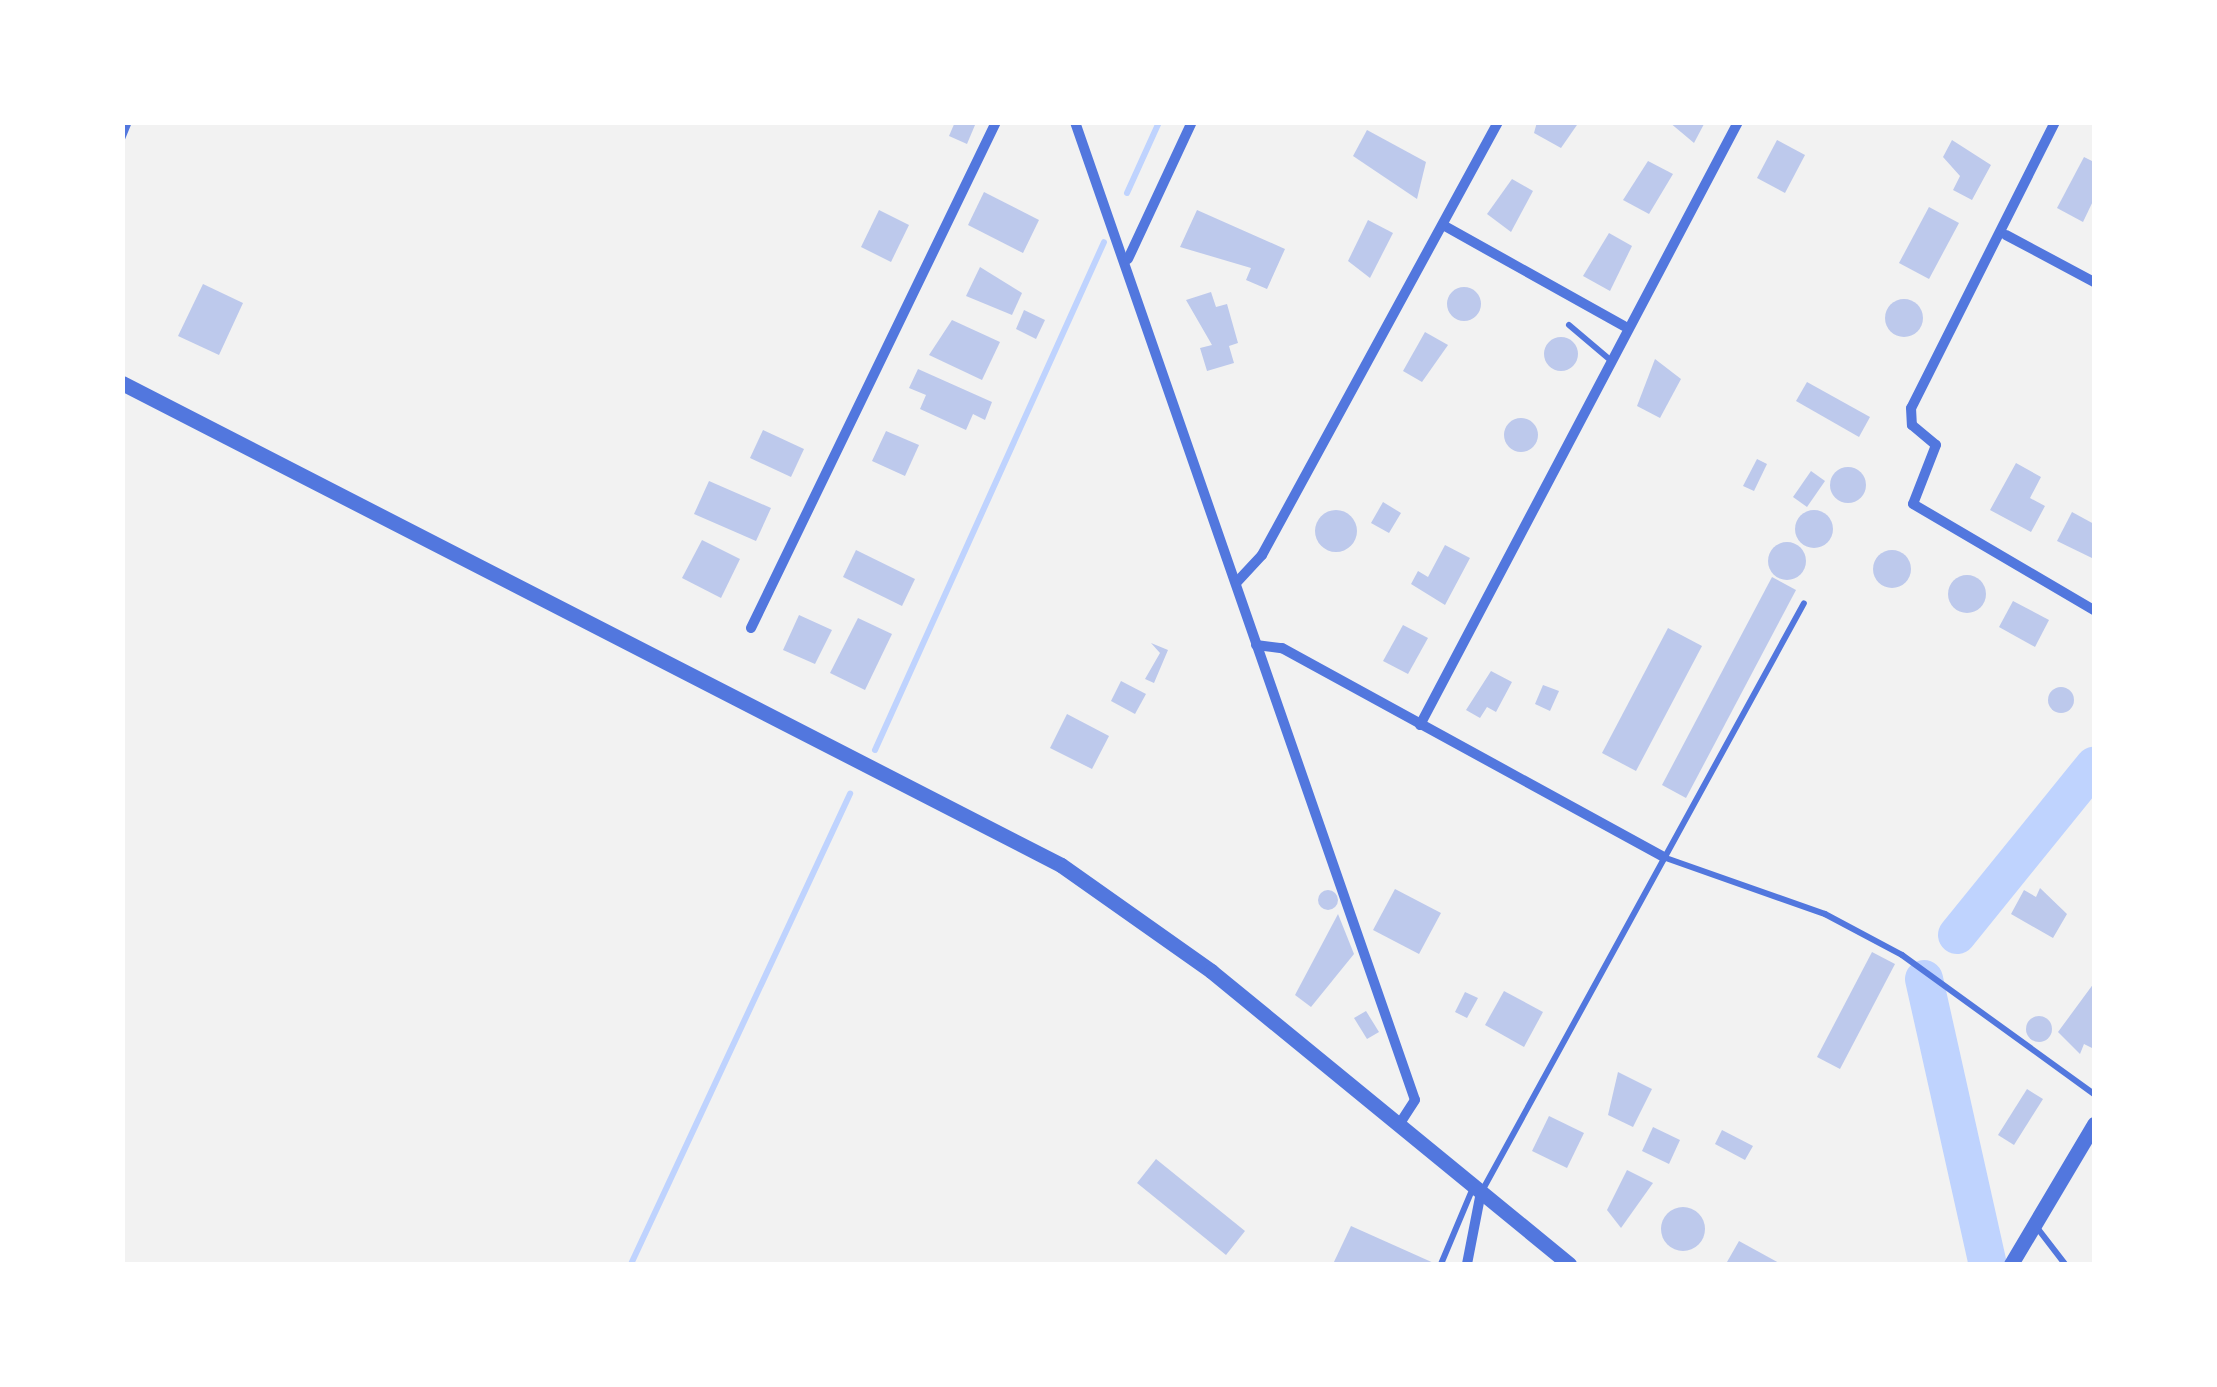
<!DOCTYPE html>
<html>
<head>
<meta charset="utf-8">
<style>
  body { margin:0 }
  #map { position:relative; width:2217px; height:1387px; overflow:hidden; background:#f2f2f2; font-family:"Open Sans",sans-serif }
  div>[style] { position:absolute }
  .stream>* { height:6px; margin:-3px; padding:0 3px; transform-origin:3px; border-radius:3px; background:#bfd3fe }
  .river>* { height:38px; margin:-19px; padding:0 19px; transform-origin:19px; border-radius:19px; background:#bfd3fe }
  .building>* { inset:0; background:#bdc9ec }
  .round { border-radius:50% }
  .service>* { height:6px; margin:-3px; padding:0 3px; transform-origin:3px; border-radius:3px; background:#5277de }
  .minor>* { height:10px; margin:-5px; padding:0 5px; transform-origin:5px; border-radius:5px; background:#5277de }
  .tertiary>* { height:15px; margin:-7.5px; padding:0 7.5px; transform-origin:7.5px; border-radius:7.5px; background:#5277de }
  span { translate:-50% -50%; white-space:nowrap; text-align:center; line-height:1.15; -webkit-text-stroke:10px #fff; paint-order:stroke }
  .frame { position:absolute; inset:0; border:125px solid #fff; pointer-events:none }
</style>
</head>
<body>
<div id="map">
  <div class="stream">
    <div style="left:1127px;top:193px;width:78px;rotate:-65.7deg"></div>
    <div style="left:875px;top:750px;width:557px;rotate:-65.73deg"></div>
    <div style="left:631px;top:1264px;width:519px;rotate:-65.02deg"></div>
  </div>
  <div class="river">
    <div style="left:1957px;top:935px;width:218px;rotate:-51deg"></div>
    <div style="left:1924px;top:979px;width:290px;rotate:77.4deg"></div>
  </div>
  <div class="building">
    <div style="clip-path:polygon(955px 122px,975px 125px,967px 144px,949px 136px)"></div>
    <div style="clip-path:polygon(1537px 122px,1579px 122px,1561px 148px,1534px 133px)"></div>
    <div style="clip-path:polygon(1669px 122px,1700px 122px,1704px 124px,1694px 143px)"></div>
    <div style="clip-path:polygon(1367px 130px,1426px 162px,1417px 199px,1353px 156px)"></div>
    <div style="clip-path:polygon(1777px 140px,1805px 155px,1785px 193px,1757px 178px)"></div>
    <div style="clip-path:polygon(1952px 140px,1991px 165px,1972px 200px,1953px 190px,1960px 176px,1943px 157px)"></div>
    <div style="clip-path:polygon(2084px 157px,2094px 162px,2094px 199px,2083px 222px,2057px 208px)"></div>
    <div style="clip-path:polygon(1648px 161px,1673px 174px,1649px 214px,1623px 200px)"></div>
    <div style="clip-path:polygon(1512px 179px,1533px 191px,1511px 232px,1487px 214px)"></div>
    <div style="clip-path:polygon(984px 192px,1039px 220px,1023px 253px,968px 225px)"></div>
    <div style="clip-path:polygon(1929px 207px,1959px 223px,1929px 279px,1899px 263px)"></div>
    <div style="clip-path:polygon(879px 210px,909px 225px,891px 262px,861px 247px)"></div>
    <div style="clip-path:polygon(1197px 210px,1285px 249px,1267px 289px,1246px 280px,1251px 268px,1180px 247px)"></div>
    <div style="clip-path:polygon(1368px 220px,1393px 233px,1370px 278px,1348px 261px)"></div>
    <div style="clip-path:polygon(1609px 233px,1632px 246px,1610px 291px,1583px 276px)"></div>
    <div style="clip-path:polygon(980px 267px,1022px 293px,1012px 315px,966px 296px)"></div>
    <div style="clip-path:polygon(203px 284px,243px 303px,219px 355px,178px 336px)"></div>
    <div class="round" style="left:1447px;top:287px;width:34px;height:34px"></div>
    <div style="clip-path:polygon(1211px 292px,1216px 307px,1227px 304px,1238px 343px,1229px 346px,1234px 363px,1207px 371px,1200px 348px,1212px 345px,1186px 300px)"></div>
    <div class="round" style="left:1885px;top:299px;width:38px;height:38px"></div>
    <div style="clip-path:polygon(1024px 310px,1045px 320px,1036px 339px,1016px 329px)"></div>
    <div style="clip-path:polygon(952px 320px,1000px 342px,982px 380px,929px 355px)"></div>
    <div style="clip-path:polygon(1425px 332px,1448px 345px,1422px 382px,1403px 371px)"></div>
    <div class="round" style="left:1544px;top:337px;width:34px;height:34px"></div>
    <div style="clip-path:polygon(1655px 359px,1681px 379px,1660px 418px,1637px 406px)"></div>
    <div style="clip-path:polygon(918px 369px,992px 402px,985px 420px,973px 414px,966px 430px,920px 409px,926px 395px,909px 388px)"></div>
    <div style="clip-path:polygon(1807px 382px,1870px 417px,1859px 437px,1796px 401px)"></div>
    <div class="round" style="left:1504px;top:418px;width:34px;height:34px"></div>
    <div style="clip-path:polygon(763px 430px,804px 449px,791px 477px,750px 458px)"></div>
    <div style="clip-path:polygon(886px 431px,919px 445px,905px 476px,872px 461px)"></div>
    <div style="clip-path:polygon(1757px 459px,1767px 464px,1754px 491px,1743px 486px)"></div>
    <div style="clip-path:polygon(2016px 463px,2041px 477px,2030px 498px,2045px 506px,2031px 532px,1990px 510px)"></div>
    <div class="round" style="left:1830px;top:467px;width:36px;height:36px"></div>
    <div style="clip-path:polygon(1811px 471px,1825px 481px,1807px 507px,1793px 497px)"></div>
    <div style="clip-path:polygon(709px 481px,771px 508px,756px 541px,694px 514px)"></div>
    <div style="clip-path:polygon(1383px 502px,1401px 513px,1389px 533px,1371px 523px)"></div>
    <div class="round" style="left:1795px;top:510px;width:38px;height:38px"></div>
    <div class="round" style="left:1315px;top:510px;width:42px;height:42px"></div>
    <div style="clip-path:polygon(2072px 512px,2094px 524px,2094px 559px,2057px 541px)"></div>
    <div style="clip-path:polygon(702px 540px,740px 559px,721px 598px,682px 578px)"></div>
    <div class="round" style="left:1768px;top:542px;width:38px;height:38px"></div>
    <div style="clip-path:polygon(1445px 545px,1470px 558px,1445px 605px,1411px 584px,1418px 571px,1428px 577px)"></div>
    <div class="round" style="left:1873px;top:550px;width:38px;height:38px"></div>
    <div style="clip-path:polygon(856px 550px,915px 579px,902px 606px,843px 577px)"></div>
    <div class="round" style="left:1948px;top:575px;width:38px;height:38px"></div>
    <div style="clip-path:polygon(1772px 577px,1796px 590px,1686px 798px,1662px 785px)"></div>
    <div style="clip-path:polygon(2013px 601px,2049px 620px,2035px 647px,1999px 627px)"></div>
    <div style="clip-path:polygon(799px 615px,832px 630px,815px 664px,783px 650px)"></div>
    <div style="clip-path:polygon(858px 618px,892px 634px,865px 690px,830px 673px)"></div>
    <div style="clip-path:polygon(1403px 625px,1428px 638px,1408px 674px,1383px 661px)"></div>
    <div style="clip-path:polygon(1668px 628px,1702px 646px,1636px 771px,1602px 753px)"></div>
    <div style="clip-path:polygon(1151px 643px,1168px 650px,1154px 683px,1145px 679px,1160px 653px)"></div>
    <div style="clip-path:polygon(1491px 671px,1512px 682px,1496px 712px,1487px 707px,1480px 718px,1466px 710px)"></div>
    <div style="clip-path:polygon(1121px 681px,1146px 694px,1135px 714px,1111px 701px)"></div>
    <div style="clip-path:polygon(1543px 685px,1559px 691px,1550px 711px,1535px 704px)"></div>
    <div class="round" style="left:2048px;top:687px;width:26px;height:26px"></div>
    <div style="clip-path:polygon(1067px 714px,1109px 736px,1092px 769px,1050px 748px)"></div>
    <div style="clip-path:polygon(2040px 888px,2067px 914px,2053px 938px,2011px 914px,2024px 890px,2036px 897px)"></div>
    <div style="clip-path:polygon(1395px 889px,1441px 913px,1419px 954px,1373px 930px)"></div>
    <div class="round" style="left:1318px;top:890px;width:20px;height:20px"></div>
    <div style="clip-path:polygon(1338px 914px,1354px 954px,1311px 1007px,1295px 995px)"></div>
    <div style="clip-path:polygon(1872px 952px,1895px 964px,1840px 1069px,1817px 1057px)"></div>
    <div style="clip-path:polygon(2094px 983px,2094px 1049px,2084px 1044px,2080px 1054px,2058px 1032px)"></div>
    <div style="clip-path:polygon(1504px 991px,1543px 1012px,1524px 1047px,1485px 1025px)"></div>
    <div style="clip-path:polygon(1465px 992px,1478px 998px,1467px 1018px,1455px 1012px)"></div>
    <div style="clip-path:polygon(1366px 1011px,1379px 1032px,1367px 1039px,1354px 1018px)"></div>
    <div class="round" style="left:2026px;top:1016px;width:26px;height:26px"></div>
    <div style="clip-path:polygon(1618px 1072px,1652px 1089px,1633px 1127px,1608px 1115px)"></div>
    <div style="clip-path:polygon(2027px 1089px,2043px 1099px,2014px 1145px,1998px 1135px)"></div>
    <div style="clip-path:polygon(1549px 1116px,1584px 1133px,1567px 1168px,1532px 1151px)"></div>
    <div style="clip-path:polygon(1653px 1127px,1680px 1140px,1669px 1164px,1642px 1151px)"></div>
    <div style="clip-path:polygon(1722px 1130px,1753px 1146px,1745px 1160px,1715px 1144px)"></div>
    <div style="clip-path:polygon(1156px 1159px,1245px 1231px,1226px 1255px,1137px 1183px)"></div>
    <div style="clip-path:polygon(1627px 1170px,1653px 1183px,1621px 1228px,1607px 1210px)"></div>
    <div class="round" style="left:1661px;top:1207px;width:44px;height:44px"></div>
    <div style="clip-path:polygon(1351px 1226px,1436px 1264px,1333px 1264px)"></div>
    <div style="clip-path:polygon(1739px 1241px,1781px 1264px,1727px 1262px)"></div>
  </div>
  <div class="service">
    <div style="left:122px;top:139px;width:18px;rotate:-68deg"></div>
    <div style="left:1569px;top:325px;width:51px;rotate:40.2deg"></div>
    <div style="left:1663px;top:857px;width:172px;rotate:19.4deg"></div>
    <div style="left:1825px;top:914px;width:87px;rotate:28deg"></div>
    <div style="left:1902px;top:955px;width:237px;rotate:35.9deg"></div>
    <div style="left:1482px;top:1191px;width:670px;rotate:-61.29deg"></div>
    <div style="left:2035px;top:1225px;width:49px;rotate:52.4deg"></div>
    <div style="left:1441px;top:1264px;width:82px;rotate:-67.2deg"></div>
  </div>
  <div class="minor">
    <div style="left:1075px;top:122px;width:1035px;rotate:70.83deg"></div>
    <div style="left:1415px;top:1100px;width:30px;rotate:123deg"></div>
    <div style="left:2055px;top:122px;width:320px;rotate:116.7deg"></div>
    <div style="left:1911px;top:408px;width:17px;rotate:87deg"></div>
    <div style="left:1912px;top:425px;width:31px;rotate:40deg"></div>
    <div style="left:1936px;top:445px;width:63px;rotate:111.3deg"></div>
    <div style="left:1913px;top:504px;width:210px;rotate:30.4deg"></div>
    <div style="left:1443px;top:225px;width:207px;rotate:29.2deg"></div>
    <div style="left:2006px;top:235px;width:100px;rotate:28.1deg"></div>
    <div style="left:1128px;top:259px;width:151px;rotate:-65deg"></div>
    <div style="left:1236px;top:583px;width:38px;rotate:-47deg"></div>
    <div style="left:1262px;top:555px;width:493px;rotate:-61.4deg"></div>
    <div style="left:751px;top:628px;width:562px;rotate:-64.16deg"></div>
    <div style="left:1256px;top:645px;width:26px;rotate:7deg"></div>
    <div style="left:1282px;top:648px;width:435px;rotate:28.7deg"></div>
    <div style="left:1420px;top:725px;width:682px;rotate:-62.19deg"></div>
    <div style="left:1467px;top:1264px;width:73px;rotate:-79deg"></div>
  </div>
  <div class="tertiary">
    <div style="left:122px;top:383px;width:1055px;rotate:27.17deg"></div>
    <div style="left:1061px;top:865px;width:184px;rotate:35.2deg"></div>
    <div style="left:1211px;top:971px;width:463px;rotate:39.3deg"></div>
    <div style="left:2011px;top:1264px;width:163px;rotate:-59.3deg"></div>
  </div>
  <div class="frame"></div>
</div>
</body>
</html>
